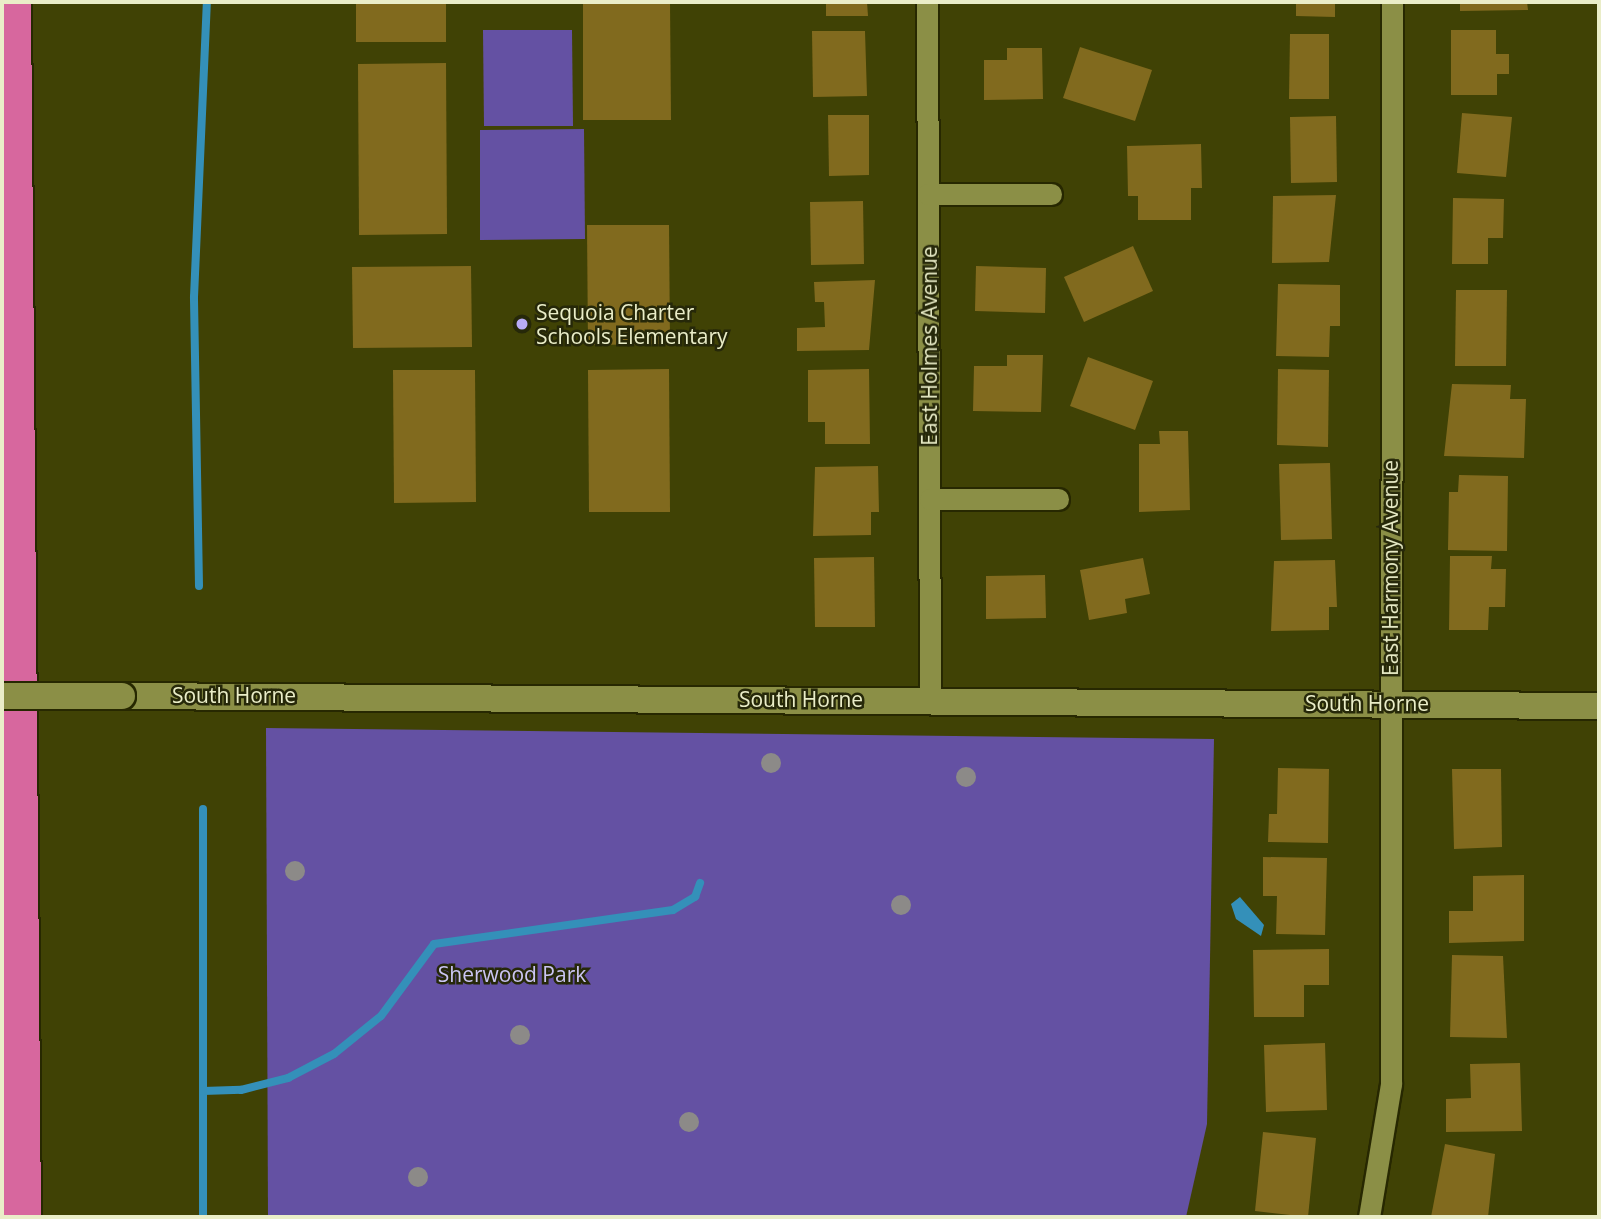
<!DOCTYPE html>
<html>
<head>
<meta charset="utf-8">
<style>
  body { margin:0 }
  #map { position:relative; width:1601px; height:1219px; overflow:hidden; background:#404205; font-family:"Open Sans",sans-serif }
  div>[style] { position:absolute }
  .green>* { inset:0; background:#6451a3 }
  .water>* { inset:0; background:#3490b9 }
  .stream>* { height:8px; margin:-4px; padding:0 4px; transform-origin:4px; border-radius:4px; background:#3490b9 }
  .building>* { inset:0; background:#816a1e }
  .roads { filter:drop-shadow(2px 0 #272801) drop-shadow(-2px 0 #272801) drop-shadow(0 2px #272801) drop-shadow(0 -2px #272801) }
  .minor>* { height:21px; margin:-10.5px; padding:0 10.5px; transform-origin:10.5px; border-radius:10.5px; background:#8b8f46 }
  .tertiary>* { height:26px; margin:-13px; padding:0 13px; transform-origin:13px; border-radius:13px; background:#8b8f46 }
  .motorway>* { height:38px; margin:-19px; padding:0 19px; transform-origin:19px; border-radius:19px; background:#d7679e }
  .bridges { filter:drop-shadow(2px 0 #272801) drop-shadow(-2px 0 #272801) drop-shadow(0 2px #272801) drop-shadow(0 -2px #272801) }
  .tertiary-bridge>* { height:26px; margin:-13px; padding:0 13px; transform-origin:13px; border-radius:13px; background:#8b8f46 }
  .trees>* { width:20px; height:20px; margin:-10px; border-radius:50%; background:#8c8a88 }
  .dots>* { width:19px; height:19px; translate:-50% -50%; box-sizing:border-box; border:4px solid #262809; border-radius:50% }
  span { translate:-50% -50%; white-space:nowrap; text-align:center; line-height:1.15; -webkit-text-stroke:5px #262809; paint-order:stroke }
  .poi-label { font-size:21px; color:#eaedc8 }
  .left { translate:0 -50%; text-align:left }
  .street-label { font-size:21px; color:#eaedc8 }
  .park-label { font-size:21px; color:#cbc5f3 }
  .frame { position:absolute; inset:0; border:4px solid #eaedc8; pointer-events:none }
</style>
</head>
<body>
<div id="map">
  <div class="green">
    <div style="clip-path:polygon(483px 30px,572px 30px,573px 126px,484px 126px)"></div>
    <div style="clip-path:polygon(584px 129px,585px 239px,480px 240px,480px 130px)"></div>
    <div style="clip-path:polygon(266px 728px,1214px 739px,1207px 1124px,1186px 1217px,268px 1217px)"></div>
  </div>
  <div class="water">
    <div style="clip-path:polygon(1240px 897px,1264px 925px,1261px 936px,1236px 919px,1231px 904px)"></div>
  </div>
  <div class="stream">
    <div style="left:199px;top:586px;width:289px;rotate:-91deg"></div>
    <div style="left:194px;top:297px;width:295px;rotate:-87.5deg"></div>
    <div style="left:203px;top:809px;width:408px;rotate:90deg"></div>
    <div style="left:203px;top:1091px;width:38px;rotate:-2deg"></div>
    <div style="left:241px;top:1090px;width:49px;rotate:-14.3deg"></div>
    <div style="left:288px;top:1078px;width:52px;rotate:-27.6deg"></div>
    <div style="left:334px;top:1054px;width:60px;rotate:-39deg"></div>
    <div style="left:381px;top:1016px;width:89px;rotate:-53.6deg"></div>
    <div style="left:434px;top:944px;width:241px;rotate:-8.1deg"></div>
    <div style="left:673px;top:910px;width:26px;rotate:-31deg"></div>
    <div style="left:695px;top:897px;width:15px;rotate:-70deg"></div>
  </div>
  <div class="building">
    <div style="clip-path:polygon(356px 2px,446px 2px,446px 42px,356px 42px)"></div>
    <div style="clip-path:polygon(583px 2px,670px 2px,671px 120px,583px 120px)"></div>
    <div style="clip-path:polygon(826px 2px,867px 2px,868px 16px,826px 16px)"></div>
    <div style="clip-path:polygon(1296px 2px,1335px 2px,1335px 17px,1296px 16px)"></div>
    <div style="clip-path:polygon(1460px 2px,1527px 2px,1528px 10px,1460px 11px)"></div>
    <div style="clip-path:polygon(1451px 30px,1496px 30px,1496px 54px,1509px 54px,1509px 74px,1497px 74px,1497px 95px,1451px 95px)"></div>
    <div style="clip-path:polygon(812px 31px,865px 31px,867px 96px,813px 97px)"></div>
    <div style="clip-path:polygon(1290px 34px,1329px 34px,1329px 99px,1289px 99px)"></div>
    <div style="clip-path:polygon(1080px 47px,1152px 70px,1135px 121px,1063px 98px)"></div>
    <div style="clip-path:polygon(1007px 48px,1042px 48px,1043px 99px,984px 100px,984px 60px,1007px 60px)"></div>
    <div style="clip-path:polygon(446px 63px,447px 234px,359px 235px,358px 64px)"></div>
    <div style="clip-path:polygon(1462px 113px,1512px 117px,1506px 177px,1457px 173px)"></div>
    <div style="clip-path:polygon(828px 115px,869px 115px,869px 175px,829px 176px)"></div>
    <div style="clip-path:polygon(1336px 116px,1337px 182px,1291px 183px,1290px 117px)"></div>
    <div style="clip-path:polygon(1201px 144px,1202px 188px,1191px 188px,1191px 220px,1138px 220px,1138px 196px,1128px 196px,1127px 146px)"></div>
    <div style="clip-path:polygon(1336px 195px,1329px 262px,1272px 263px,1273px 196px)"></div>
    <div style="clip-path:polygon(1453px 198px,1504px 199px,1503px 238px,1488px 238px,1488px 264px,1452px 264px)"></div>
    <div style="clip-path:polygon(863px 201px,864px 264px,811px 265px,810px 202px)"></div>
    <div style="clip-path:polygon(587px 225px,669px 225px,670px 344px,588px 345px)"></div>
    <div style="clip-path:polygon(1133px 246px,1153px 291px,1084px 322px,1064px 277px)"></div>
    <div style="clip-path:polygon(471px 266px,472px 347px,353px 348px,352px 267px)"></div>
    <div style="clip-path:polygon(976px 266px,1046px 268px,1045px 313px,975px 311px)"></div>
    <div style="clip-path:polygon(875px 280px,869px 350px,797px 351px,797px 328px,825px 327px,824px 302px,815px 302px,814px 282px)"></div>
    <div style="clip-path:polygon(1278px 284px,1340px 285px,1340px 326px,1330px 326px,1329px 357px,1276px 356px)"></div>
    <div style="clip-path:polygon(1456px 290px,1507px 290px,1506px 366px,1455px 366px)"></div>
    <div style="clip-path:polygon(1007px 355px,1043px 355px,1041px 412px,973px 411px,974px 366px,1007px 366px)"></div>
    <div style="clip-path:polygon(1088px 357px,1153px 381px,1135px 430px,1070px 406px)"></div>
    <div style="clip-path:polygon(669px 369px,670px 512px,589px 512px,588px 370px)"></div>
    <div style="clip-path:polygon(869px 369px,870px 444px,825px 444px,825px 422px,808px 422px,808px 370px)"></div>
    <div style="clip-path:polygon(1278px 369px,1329px 370px,1328px 447px,1277px 445px)"></div>
    <div style="clip-path:polygon(393px 370px,475px 370px,476px 502px,394px 503px)"></div>
    <div style="clip-path:polygon(1452px 384px,1511px 385px,1510px 399px,1526px 399px,1524px 458px,1444px 456px)"></div>
    <div style="clip-path:polygon(1159px 431px,1188px 431px,1190px 510px,1139px 512px,1139px 444px,1160px 444px)"></div>
    <div style="clip-path:polygon(1330px 463px,1332px 539px,1281px 540px,1279px 464px)"></div>
    <div style="clip-path:polygon(878px 466px,879px 512px,871px 512px,871px 535px,813px 536px,815px 467px)"></div>
    <div style="clip-path:polygon(1459px 475px,1508px 476px,1507px 551px,1448px 550px,1449px 492px,1458px 492px)"></div>
    <div style="clip-path:polygon(1450px 556px,1492px 556px,1491px 569px,1506px 569px,1505px 607px,1489px 607px,1488px 630px,1449px 630px)"></div>
    <div style="clip-path:polygon(874px 557px,875px 627px,815px 627px,814px 558px)"></div>
    <div style="clip-path:polygon(1143px 558px,1150px 594px,1125px 599px,1127px 613px,1089px 620px,1080px 570px)"></div>
    <div style="clip-path:polygon(1335px 560px,1337px 607px,1329px 607px,1329px 630px,1271px 631px,1274px 561px)"></div>
    <div style="clip-path:polygon(1045px 575px,1046px 618px,986px 619px,986px 576px)"></div>
    <div style="clip-path:polygon(1278px 768px,1329px 769px,1328px 843px,1268px 842px,1269px 814px,1277px 814px)"></div>
    <div style="clip-path:polygon(1452px 769px,1501px 769px,1502px 847px,1454px 849px)"></div>
    <div style="clip-path:polygon(1263px 857px,1327px 858px,1325px 935px,1276px 934px,1277px 896px,1263px 896px)"></div>
    <div style="clip-path:polygon(1524px 875px,1524px 941px,1449px 943px,1449px 911px,1473px 911px,1473px 876px)"></div>
    <div style="clip-path:polygon(1329px 949px,1329px 985px,1304px 985px,1304px 1017px,1254px 1017px,1253px 950px)"></div>
    <div style="clip-path:polygon(1452px 955px,1503px 956px,1507px 1038px,1450px 1037px)"></div>
    <div style="clip-path:polygon(1325px 1043px,1327px 1110px,1266px 1112px,1264px 1045px)"></div>
    <div style="clip-path:polygon(1520px 1063px,1522px 1131px,1446px 1132px,1446px 1099px,1471px 1098px,1470px 1064px)"></div>
    <div style="clip-path:polygon(1263px 1132px,1316px 1138px,1308px 1217px,1255px 1211px)"></div>
    <div style="clip-path:polygon(1445px 1144px,1495px 1154px,1488px 1217px,1431px 1217px)"></div>
  </div>
  <div class="roads">
    <div class="minor">
      <div style="left:927px;top:2px;width:698px;rotate:89.75deg"></div>
      <div style="left:928px;top:194px;width:123px"></div>
      <div style="left:930px;top:499px;width:128px"></div>
      <div style="left:1369px;top:1217px;width:135px;rotate:-80.6deg"></div>
      <div style="left:1391px;top:1084px;width:1082px;rotate:-89.95deg"></div>
    </div>
    <div class="tertiary">
      <div style="left:122px;top:696px;width:1477px;rotate:0.39deg"></div>
    </div>
    <div class="motorway">
      <div style="left:12px;top:2px;width:1215px;rotate:89.53deg"></div>
    </div>
  </div>
  <div class="bridges">
    <div class="tertiary-bridge">
      <div style="left:2px;top:696px;width:120px"></div>
    </div>
  </div>
  <div class="trees">
    <div style="left:771px;top:763px"></div>
    <div style="left:966px;top:777px"></div>
    <div style="left:295px;top:871px"></div>
    <div style="left:901px;top:905px"></div>
    <div style="left:520px;top:1035px"></div>
    <div style="left:689px;top:1122px"></div>
    <div style="left:418px;top:1177px"></div>
  </div>
  <div class="dots">
    <div style="left:522px;top:324px;background:#b8abf7"></div>
  </div>
  <div class="poi-label">
    <span class="left" style="left:536px;top:324px">Sequoia Charter<br>Schools Elementary</span>
  </div>
  <div class="street-label">
    <span style="left:929px;top:346px;rotate:-90deg">East Holmes Avenue</span>
    <span style="left:1390px;top:568px;rotate:-90deg">East Harmony Avenue</span>
    <span style="left:234px;top:695px">South Horne</span>
    <span style="left:801px;top:699px">South Horne</span>
    <span style="left:1367px;top:703px">South Horne</span>
  </div>
  <div class="park-label">
    <span style="left:512px;top:974px">Sherwood Park</span>
  </div>
  <div class="frame"></div>
</div>
</body>
</html>
